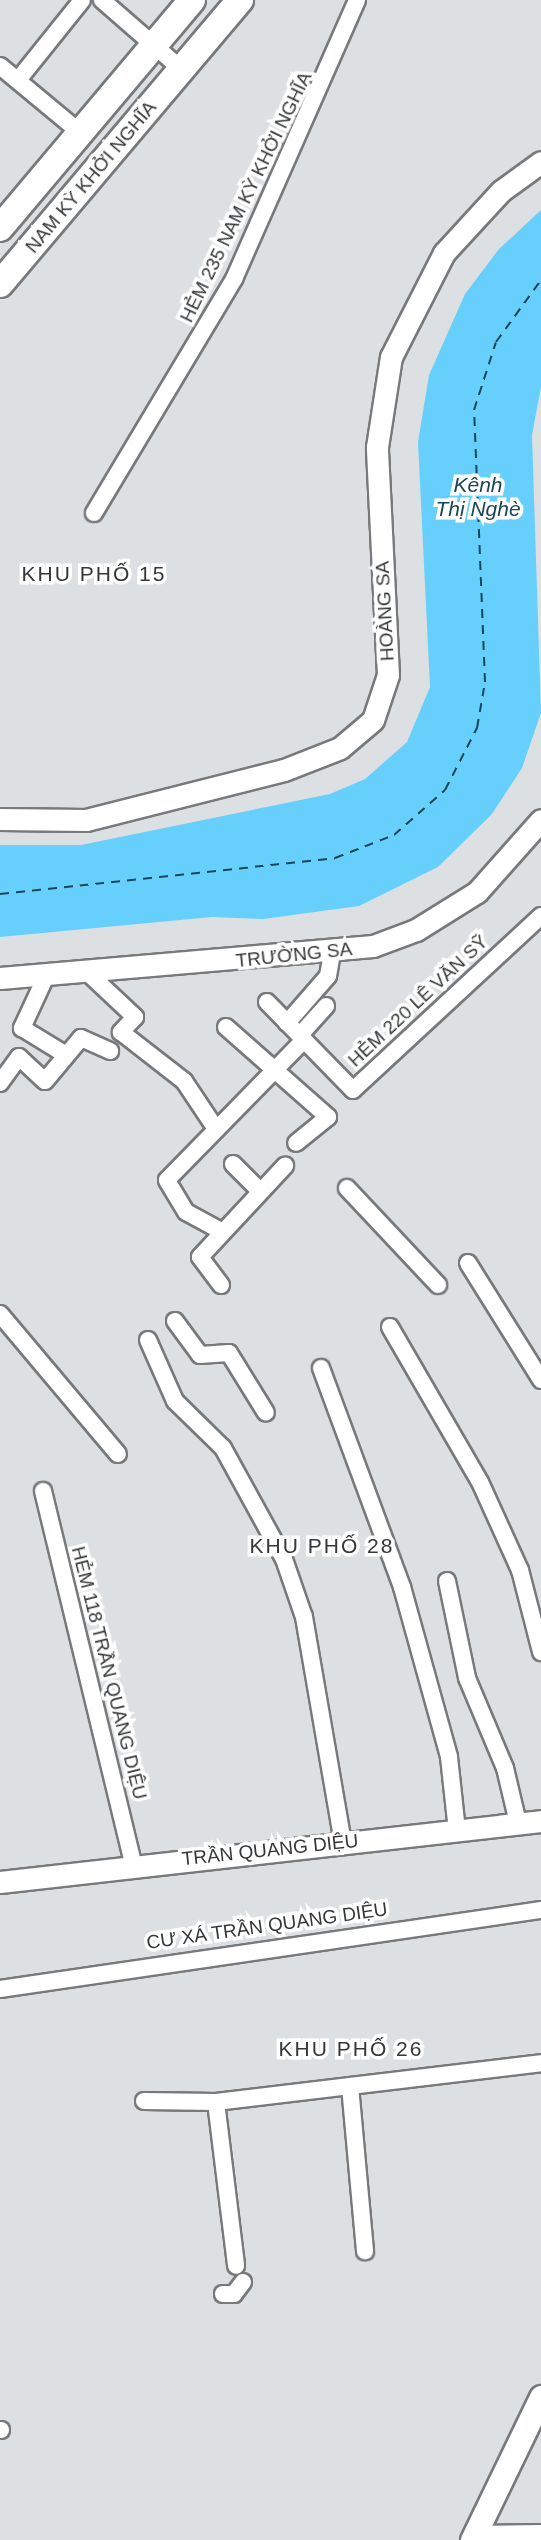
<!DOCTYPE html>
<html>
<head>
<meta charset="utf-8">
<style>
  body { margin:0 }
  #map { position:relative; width:541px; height:2540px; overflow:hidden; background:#dde0e2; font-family:Helvetica,sans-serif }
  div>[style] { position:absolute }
  .water>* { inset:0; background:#67cffc }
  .ferry>* { height:2px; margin-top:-1px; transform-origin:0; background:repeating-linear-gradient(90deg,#194658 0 9px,transparent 0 16px) }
  .roads { filter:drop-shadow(2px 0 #77797b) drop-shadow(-2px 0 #77797b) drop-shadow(0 2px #77797b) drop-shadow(0 -2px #77797b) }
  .minor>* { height:16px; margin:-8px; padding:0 8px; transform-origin:8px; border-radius:8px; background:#fff }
  .tertiary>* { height:21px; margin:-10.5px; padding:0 10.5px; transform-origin:10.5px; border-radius:10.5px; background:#fff }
  .secondary>* { height:23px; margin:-11.5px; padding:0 11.5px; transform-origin:11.5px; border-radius:11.5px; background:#fff }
  .primary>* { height:26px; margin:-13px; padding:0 13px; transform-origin:13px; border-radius:13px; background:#fff }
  span { translate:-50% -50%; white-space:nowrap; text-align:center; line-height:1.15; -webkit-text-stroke:7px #fff; paint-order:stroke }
  .street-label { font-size:19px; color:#363738 }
  .water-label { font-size:21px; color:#194658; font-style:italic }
  .neighbourhood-label { font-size:21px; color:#363738; letter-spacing:2px }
</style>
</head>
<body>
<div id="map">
  <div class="water">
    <div style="clip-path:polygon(541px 210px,541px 387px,532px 435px,541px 713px,522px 768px,492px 814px,438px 867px,359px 906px,263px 919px,212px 917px,0 937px,0 845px,81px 845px,330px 794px,365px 779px,407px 742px,430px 687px,418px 442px,429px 375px,465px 294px,499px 249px)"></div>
  </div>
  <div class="ferry">
    <div style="left:0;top:894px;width:337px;rotate:-6.1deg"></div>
    <div style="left:335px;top:858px;width:63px;rotate:-21.3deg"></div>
    <div style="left:394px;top:835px;width:68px;rotate:-41.4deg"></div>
    <div style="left:445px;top:790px;width:70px;rotate:-62.7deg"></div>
    <div style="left:477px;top:728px;width:47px;rotate:-80.1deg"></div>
    <div style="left:485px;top:682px;width:272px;rotate:-92.3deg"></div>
    <div style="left:474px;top:410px;width:71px;rotate:-72.1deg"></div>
    <div style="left:496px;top:342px;width:77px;rotate:-54deg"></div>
  </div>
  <div class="roads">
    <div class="minor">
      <div style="left:102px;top:0;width:105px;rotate:41.1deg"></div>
      <div style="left:0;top:66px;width:107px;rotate:39.7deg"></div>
      <div style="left:18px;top:80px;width:102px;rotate:-51.3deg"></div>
      <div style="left:94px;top:513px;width:273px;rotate:-59.1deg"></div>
      <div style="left:234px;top:279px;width:305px;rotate:-66.2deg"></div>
      <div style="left:87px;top:972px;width:66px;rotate:43.2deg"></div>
      <div style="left:135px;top:1017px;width:21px;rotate:133deg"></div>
      <div style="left:121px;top:1032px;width:80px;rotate:37.9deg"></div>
      <div style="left:184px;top:1081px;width:58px;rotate:56.3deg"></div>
      <div style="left:47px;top:974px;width:60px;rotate:114.8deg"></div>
      <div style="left:22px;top:1028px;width:52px;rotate:31.5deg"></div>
      <div style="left:267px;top:1002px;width:123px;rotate:45.7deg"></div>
      <div style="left:353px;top:1090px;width:256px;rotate:-42.8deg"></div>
      <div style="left:287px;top:1023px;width:62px;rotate:-48.9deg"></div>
      <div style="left:328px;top:976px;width:23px;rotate:-80deg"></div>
      <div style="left:226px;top:1027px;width:136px;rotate:41.4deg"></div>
      <div style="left:328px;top:1117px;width:41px;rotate:140.9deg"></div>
      <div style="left:300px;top:1035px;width:39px;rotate:-48deg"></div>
      <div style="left:0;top:1083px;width:32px;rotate:-54deg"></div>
      <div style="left:19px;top:1057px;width:35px;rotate:43deg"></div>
      <div style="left:45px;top:1081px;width:56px;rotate:-50.1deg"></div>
      <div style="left:81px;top:1038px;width:32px;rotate:24deg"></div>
      <div style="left:233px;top:1164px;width:35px;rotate:45deg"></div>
      <div style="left:347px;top:1188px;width:133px;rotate:46.8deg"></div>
      <div style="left:223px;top:1232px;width:42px;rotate:-151.6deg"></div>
      <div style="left:186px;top:1212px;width:37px;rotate:-121deg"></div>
      <div style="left:167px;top:1180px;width:196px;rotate:-45.6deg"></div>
      <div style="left:468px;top:1263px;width:138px;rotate:58deg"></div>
      <div style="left:221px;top:1285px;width:35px;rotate:-127deg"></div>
      <div style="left:200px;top:1257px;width:125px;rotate:-47deg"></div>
      <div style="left:0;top:1314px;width:183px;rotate:49.9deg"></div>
      <div style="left:175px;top:1321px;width:42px;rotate:53.7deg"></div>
      <div style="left:200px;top:1355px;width:29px;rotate:-4deg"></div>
      <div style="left:229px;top:1353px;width:70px;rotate:58.3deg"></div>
      <div style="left:390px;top:1327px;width:179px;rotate:59.9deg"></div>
      <div style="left:480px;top:1482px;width:97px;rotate:65.6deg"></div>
      <div style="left:520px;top:1570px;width:85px;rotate:75.6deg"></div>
      <div style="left:148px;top:1340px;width:67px;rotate:66.1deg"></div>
      <div style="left:175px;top:1401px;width:67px;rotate:44.4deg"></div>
      <div style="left:223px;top:1448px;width:127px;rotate:61.2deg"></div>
      <div style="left:284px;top:1559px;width:61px;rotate:71deg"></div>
      <div style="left:304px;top:1617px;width:229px;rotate:80.2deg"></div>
      <div style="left:321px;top:1368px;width:233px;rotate:69.7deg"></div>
      <div style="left:402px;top:1587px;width:176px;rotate:74.5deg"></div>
      <div style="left:449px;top:1757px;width:74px;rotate:83.8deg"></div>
      <div style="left:43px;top:1491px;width:386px;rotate:76.4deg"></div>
      <div style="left:447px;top:1581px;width:99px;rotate:78.3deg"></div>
      <div style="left:467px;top:1678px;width:98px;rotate:67.1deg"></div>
      <div style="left:505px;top:1768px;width:57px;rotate:76.7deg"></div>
      <div style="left:0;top:1989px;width:547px;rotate:-8.31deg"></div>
      <div style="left:350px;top:2086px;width:166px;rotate:84.8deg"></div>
      <div style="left:144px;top:2101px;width:72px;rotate:0.8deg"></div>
      <div style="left:216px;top:2102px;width:327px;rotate:-6.8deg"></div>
      <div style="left:216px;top:2102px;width:165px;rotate:83deg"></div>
      <div style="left:223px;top:2294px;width:11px"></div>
      <div style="left:234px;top:2294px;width:15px;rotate:-53deg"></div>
      <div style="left:0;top:2430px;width:1px"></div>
      <div style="left:475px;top:2534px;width:66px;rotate:-0.9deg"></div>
    </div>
    <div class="tertiary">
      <div style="left:0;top:819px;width:86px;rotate:0.7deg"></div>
      <div style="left:86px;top:820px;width:204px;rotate:-14.2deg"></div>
      <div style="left:284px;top:770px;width:60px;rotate:-21.4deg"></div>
      <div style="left:340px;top:748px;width:43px;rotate:-40.3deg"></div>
      <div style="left:373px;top:720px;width:47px;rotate:-71.6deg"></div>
      <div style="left:388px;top:675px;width:228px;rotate:-92.8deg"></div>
      <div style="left:377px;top:447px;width:91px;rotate:-81.2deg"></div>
      <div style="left:391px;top:357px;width:117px;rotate:-63deg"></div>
      <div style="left:444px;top:253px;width:84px;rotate:-47.4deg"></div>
      <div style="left:501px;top:191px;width:49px;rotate:-35.9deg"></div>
      <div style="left:0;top:978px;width:374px;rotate:-4.9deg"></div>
      <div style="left:373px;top:946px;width:46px;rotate:-20.4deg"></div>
      <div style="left:416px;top:930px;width:72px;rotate:-31.9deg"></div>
      <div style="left:477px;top:892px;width:96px;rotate:-48.4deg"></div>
      <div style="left:0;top:1882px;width:544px;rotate:-6.43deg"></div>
    </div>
    <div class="secondary">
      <div style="left:472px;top:2540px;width:159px;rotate:-64.2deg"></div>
    </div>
    <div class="primary">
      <div style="left:0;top:228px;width:298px;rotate:-49.9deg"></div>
      <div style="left:0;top:284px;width:372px;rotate:-49.8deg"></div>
    </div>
  </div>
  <div class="street-label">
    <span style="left:91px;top:177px;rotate:-50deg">NAM KỲ KHỞI NGHĨA</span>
    <span style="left:246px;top:197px;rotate:-64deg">HẺM 235 NAM KỲ KHỞI NGHĨA</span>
    <span style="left:385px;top:611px;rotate:-93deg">HOÀNG SA</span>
    <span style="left:294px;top:955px;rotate:-6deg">TRƯỜNG SA</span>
    <span style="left:418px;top:1001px;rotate:-43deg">HẺM 220 LÊ VĂN SỸ</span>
    <span style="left:109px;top:1673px;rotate:76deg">HẺM 118 TRẦN QUANG DIỆU</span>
    <span style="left:270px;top:1850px;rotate:-6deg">TRẦN QUANG DIỆU</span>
    <span style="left:267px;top:1926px;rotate:-8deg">CƯ XÁ TRẦN QUANG DIỆU</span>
  </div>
  <div class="water-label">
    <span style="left:478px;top:497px">Kênh<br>Thị Nghè</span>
  </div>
  <div class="neighbourhood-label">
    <span style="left:94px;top:574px">KHU PHỐ 15</span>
    <span style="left:322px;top:1546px">KHU PHỐ 28</span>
    <span style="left:351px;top:2049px">KHU PHỐ 26</span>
  </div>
</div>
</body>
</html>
